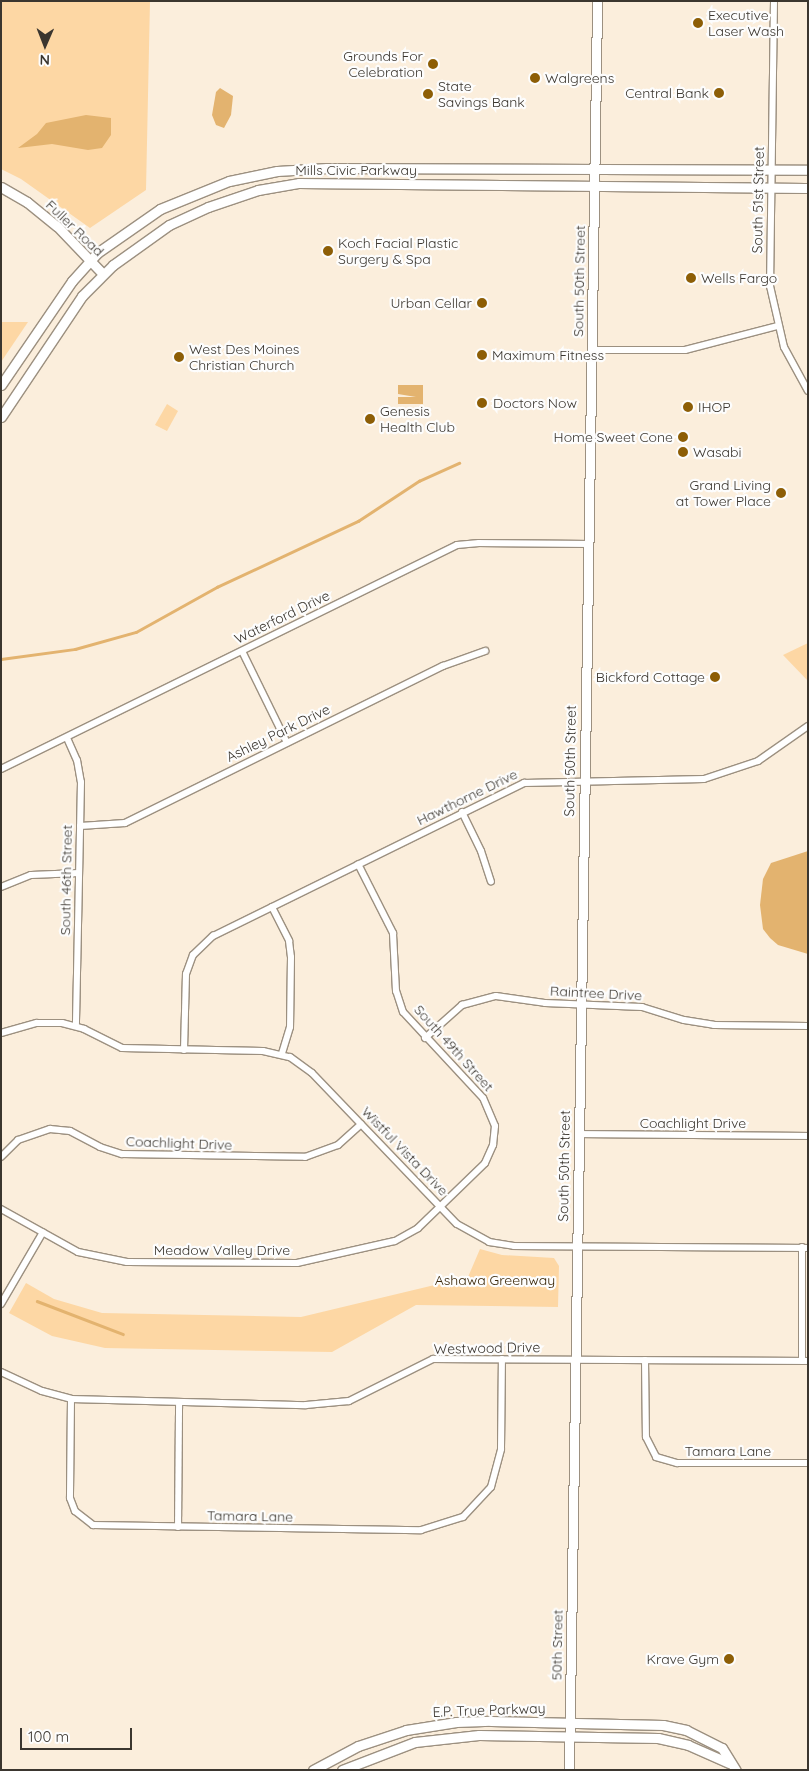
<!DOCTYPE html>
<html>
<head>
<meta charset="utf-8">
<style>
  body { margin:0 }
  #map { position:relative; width:809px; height:1771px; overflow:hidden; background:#fbeedc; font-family:Quicksand,sans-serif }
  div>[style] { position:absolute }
  .green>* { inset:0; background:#fdd7a4 }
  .water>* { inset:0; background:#e3b36f }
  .stream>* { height:2.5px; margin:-1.25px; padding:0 1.25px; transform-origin:1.25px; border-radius:1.25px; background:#e3b36f }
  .roads { filter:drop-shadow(1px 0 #9c9080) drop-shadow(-1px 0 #9c9080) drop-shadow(0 1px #9c9080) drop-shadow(0 -1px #9c9080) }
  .street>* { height:6px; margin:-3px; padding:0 3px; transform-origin:3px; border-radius:3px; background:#fff }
  .secondary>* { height:9px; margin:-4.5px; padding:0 4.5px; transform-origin:4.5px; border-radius:4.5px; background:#fff }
  .dots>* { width:14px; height:14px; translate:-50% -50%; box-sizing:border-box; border:2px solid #fdfdfd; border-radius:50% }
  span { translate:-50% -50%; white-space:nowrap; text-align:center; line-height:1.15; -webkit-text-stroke:4.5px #fdfdfd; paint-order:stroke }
  .poi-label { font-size:14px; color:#3b362f }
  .left { translate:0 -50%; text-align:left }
  .right { translate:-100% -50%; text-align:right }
  .street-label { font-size:14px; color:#3b362f }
  .park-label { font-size:14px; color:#3a2708 }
  .frame { position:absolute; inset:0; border:2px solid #3b362f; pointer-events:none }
  .north { position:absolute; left:20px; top:20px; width:50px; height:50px; -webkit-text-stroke:4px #fdfdfd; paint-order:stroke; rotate:181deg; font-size:14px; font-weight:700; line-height:20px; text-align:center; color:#3b362f }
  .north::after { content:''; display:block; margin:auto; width:18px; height:22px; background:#3b362f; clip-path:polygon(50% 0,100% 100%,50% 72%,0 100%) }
  .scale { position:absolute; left:20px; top:1728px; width:112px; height:22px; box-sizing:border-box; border:2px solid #3b362f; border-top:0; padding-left:6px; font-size:15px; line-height:18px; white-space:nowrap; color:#3b362f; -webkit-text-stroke:4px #fdfdfd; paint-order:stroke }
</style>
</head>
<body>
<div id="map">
  <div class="green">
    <div style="clip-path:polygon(1px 1px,150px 1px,146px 190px,90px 228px,21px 179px,1px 169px)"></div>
    <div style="clip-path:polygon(1px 322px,28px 322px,1px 362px)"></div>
    <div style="clip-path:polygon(167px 404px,178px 411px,167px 431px,155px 425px)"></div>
    <div style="clip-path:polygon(808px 643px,808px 681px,783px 655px)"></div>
    <div style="clip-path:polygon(480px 1249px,502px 1255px,554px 1258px,559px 1266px,558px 1307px,416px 1305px,332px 1352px,105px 1348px,52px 1336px,9px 1313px,26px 1283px,54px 1299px,102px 1313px,301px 1317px,468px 1277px)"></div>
  </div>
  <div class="water">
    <div style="clip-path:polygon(220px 88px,233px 96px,231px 115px,224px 128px,216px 125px,212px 115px,216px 92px)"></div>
    <div style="clip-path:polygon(86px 115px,111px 118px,111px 135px,102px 148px,88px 150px,52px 144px,18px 148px,37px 134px,46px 123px)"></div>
    <div style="clip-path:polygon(398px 385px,423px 385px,423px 404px,398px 404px,398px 397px,416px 397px,398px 394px)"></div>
    <div style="clip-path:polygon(808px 851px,808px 954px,778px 945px,770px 938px,763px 929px,760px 905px,763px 879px,771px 863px)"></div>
  </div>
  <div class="stream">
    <div style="left:1px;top:659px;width:75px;rotate:-7.7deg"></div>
    <div style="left:75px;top:649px;width:63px;rotate:-15.6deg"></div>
    <div style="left:136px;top:632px;width:93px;rotate:-29.1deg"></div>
    <div style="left:217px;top:587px;width:156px;rotate:-25.1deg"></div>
    <div style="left:358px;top:521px;width:73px;rotate:-33.3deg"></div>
    <div style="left:419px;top:481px;width:44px;rotate:-24.2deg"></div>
    <div style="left:37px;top:1301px;width:92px;rotate:21deg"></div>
  </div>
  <div class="roads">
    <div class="street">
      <div style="left:774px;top:1px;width:285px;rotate:90.8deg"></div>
      <div style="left:770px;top:286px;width:63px;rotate:77.1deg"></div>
      <div style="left:784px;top:347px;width:50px;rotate:61.4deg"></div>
      <div style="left:591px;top:350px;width:94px"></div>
      <div style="left:685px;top:350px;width:95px;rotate:-14.6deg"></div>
      <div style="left:242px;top:651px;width:102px;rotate:63.9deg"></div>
      <div style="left:67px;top:738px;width:24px;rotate:66deg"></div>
      <div style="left:77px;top:760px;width:22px;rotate:80deg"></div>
      <div style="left:81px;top:782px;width:244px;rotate:91.2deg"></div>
      <div style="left:1px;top:769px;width:508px;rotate:-26.16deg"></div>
      <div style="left:457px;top:545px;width:22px;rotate:-5deg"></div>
      <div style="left:479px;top:543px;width:108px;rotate:0.5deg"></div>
      <div style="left:462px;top:812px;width:43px;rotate:64deg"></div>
      <div style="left:481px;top:851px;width:32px;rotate:72deg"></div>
      <div style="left:80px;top:826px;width:45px;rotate:-3.8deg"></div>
      <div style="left:125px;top:823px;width:355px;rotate:-26.3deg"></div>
      <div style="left:443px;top:666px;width:45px;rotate:-19.7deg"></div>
      <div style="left:1px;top:887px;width:32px;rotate:-22deg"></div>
      <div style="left:31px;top:875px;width:48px;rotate:-2.4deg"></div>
      <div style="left:272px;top:907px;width:38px;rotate:63deg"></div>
      <div style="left:289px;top:941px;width:16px;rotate:83deg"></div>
      <div style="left:291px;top:957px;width:70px;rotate:90.8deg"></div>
      <div style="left:290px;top:1027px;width:28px;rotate:107deg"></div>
      <div style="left:1px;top:1033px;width:37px;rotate:-16deg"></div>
      <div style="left:37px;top:1023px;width:25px"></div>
      <div style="left:62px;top:1023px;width:23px;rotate:15deg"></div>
      <div style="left:84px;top:1029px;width:42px;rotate:26.6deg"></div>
      <div style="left:122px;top:1048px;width:141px;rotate:1.2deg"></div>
      <div style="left:263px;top:1051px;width:28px;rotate:13deg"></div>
      <div style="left:290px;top:1057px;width:27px;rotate:36deg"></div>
      <div style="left:312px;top:1073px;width:209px;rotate:46.2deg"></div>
      <div style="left:457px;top:1224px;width:37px;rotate:29deg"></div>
      <div style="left:489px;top:1242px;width:25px;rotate:9deg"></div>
      <div style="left:514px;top:1246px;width:294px;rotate:0.4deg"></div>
      <div style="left:425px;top:1038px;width:50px;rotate:-41.7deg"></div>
      <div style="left:462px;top:1005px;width:35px;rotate:-15deg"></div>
      <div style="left:496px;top:996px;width:49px;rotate:8.1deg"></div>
      <div style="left:545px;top:1003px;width:97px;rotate:2.4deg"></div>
      <div style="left:642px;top:1007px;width:44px;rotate:17.2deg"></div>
      <div style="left:684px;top:1020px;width:30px;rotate:9deg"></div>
      <div style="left:714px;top:1025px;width:94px;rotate:0.6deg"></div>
      <div style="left:184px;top:1050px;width:76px;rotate:-88.5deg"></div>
      <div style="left:186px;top:974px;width:20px;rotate:-70deg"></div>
      <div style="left:193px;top:955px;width:28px;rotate:-44deg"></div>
      <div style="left:213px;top:936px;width:347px;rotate:-26.2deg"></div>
      <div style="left:524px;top:783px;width:180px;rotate:-1.3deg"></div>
      <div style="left:704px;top:779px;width:57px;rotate:-18.4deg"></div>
      <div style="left:758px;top:761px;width:61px;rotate:-35deg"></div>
      <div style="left:578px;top:1134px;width:230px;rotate:0.5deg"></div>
      <div style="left:1px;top:1157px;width:24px;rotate:-45deg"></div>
      <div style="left:18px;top:1140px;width:34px;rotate:-19deg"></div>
      <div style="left:50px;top:1129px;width:20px;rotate:6deg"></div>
      <div style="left:70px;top:1131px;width:34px;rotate:28deg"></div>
      <div style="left:100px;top:1147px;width:23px;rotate:18deg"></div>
      <div style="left:122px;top:1154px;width:183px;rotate:0.9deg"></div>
      <div style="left:305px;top:1157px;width:35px;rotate:-20deg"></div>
      <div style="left:338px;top:1145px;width:31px;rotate:-42deg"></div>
      <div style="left:1px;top:1209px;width:88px;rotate:29.2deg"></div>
      <div style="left:78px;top:1252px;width:50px;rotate:11.5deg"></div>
      <div style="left:127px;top:1262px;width:170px;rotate:0.3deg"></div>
      <div style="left:297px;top:1263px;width:100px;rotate:-12.7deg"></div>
      <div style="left:395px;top:1241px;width:26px;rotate:-29deg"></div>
      <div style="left:418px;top:1228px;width:93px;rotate:-44.1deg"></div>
      <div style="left:485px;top:1163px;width:20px;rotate:-66deg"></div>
      <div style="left:493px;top:1145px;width:19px;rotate:-84deg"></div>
      <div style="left:495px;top:1126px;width:30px;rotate:-113deg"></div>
      <div style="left:483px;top:1098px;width:117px;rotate:-132.9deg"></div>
      <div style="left:403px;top:1012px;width:22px;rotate:-108deg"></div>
      <div style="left:396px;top:991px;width:58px;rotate:-93deg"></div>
      <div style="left:393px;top:933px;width:77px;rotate:-116.9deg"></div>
      <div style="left:1px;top:1304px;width:83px;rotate:-59.7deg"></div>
      <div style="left:645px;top:1360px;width:77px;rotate:89.3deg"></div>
      <div style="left:646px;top:1437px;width:22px;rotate:63deg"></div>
      <div style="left:656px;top:1457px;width:22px;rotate:16deg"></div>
      <div style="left:677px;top:1463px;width:131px"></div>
      <div style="left:802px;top:1361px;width:114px;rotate:-90deg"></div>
      <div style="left:1px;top:1372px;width:45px;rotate:24.9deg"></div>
      <div style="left:42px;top:1391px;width:30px;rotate:15deg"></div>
      <div style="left:71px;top:1399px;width:235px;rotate:1.5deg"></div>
      <div style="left:306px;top:1405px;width:43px;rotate:-5.3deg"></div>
      <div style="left:349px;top:1401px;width:94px;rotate:-26.6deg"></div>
      <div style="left:433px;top:1359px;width:375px;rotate:0.3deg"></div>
      <div style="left:71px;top:1399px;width:99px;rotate:90.6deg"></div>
      <div style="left:70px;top:1498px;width:14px;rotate:69deg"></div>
      <div style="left:75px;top:1511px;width:23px;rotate:38deg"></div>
      <div style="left:93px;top:1525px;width:328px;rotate:0.9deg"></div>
      <div style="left:421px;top:1530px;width:44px;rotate:-17.2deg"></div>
      <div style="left:463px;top:1517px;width:41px;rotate:-47deg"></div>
      <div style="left:491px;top:1487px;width:39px;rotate:-75deg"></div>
      <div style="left:501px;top:1449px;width:90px;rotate:-89.4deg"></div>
      <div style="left:178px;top:1527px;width:123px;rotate:-89.5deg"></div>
    </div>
    <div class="secondary">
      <div style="left:1px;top:187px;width:30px;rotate:30deg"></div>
      <div style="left:27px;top:202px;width:38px;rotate:39deg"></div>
      <div style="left:57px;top:226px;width:66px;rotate:46.2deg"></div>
      <div style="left:1px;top:385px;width:126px;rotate:-55.7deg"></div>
      <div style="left:72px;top:281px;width:38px;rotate:-48deg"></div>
      <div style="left:97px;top:253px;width:77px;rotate:-34.9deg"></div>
      <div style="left:160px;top:209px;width:74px;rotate:-22.1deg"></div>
      <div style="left:229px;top:181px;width:49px;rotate:-11.8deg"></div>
      <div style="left:277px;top:171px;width:50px;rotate:-3.4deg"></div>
      <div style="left:327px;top:168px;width:481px;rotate:0.2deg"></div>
      <div style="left:1px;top:417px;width:146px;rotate:-56.2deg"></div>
      <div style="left:82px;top:296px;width:44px;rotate:-45deg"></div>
      <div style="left:113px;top:265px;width:69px;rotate:-35.5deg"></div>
      <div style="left:169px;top:225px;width:43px;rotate:-24.8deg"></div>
      <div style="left:208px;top:207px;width:53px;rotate:-18.8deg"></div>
      <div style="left:258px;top:190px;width:42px;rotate:-9.7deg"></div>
      <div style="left:299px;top:183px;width:509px;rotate:0.56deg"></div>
      <div style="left:313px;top:1770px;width:51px;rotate:-28.1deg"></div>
      <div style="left:358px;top:1746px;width:51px;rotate:-18.4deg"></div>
      <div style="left:406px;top:1730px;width:51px;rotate:-9.1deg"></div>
      <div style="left:456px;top:1722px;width:35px;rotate:-2deg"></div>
      <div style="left:491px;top:1721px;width:172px;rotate:1.3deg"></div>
      <div style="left:663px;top:1725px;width:24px;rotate:12deg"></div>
      <div style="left:686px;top:1730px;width:40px;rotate:26.6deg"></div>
      <div style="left:722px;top:1748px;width:26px;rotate:58deg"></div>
      <div style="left:342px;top:1770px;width:78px;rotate:-21deg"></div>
      <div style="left:415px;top:1742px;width:64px;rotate:-6.2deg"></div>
      <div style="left:479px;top:1735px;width:179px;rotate:1deg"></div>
      <div style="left:658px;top:1738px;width:31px;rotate:13deg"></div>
      <div style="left:688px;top:1745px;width:45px;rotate:23.7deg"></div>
      <div style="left:569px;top:1770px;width:1769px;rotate:-89.09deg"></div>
    </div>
  </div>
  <div class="dots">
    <div style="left:698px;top:23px;background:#8d5e06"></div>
    <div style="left:433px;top:64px;background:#8d5e06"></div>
    <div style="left:535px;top:78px;background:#8d5e06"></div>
    <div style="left:719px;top:93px;background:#8d5e06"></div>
    <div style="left:428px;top:94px;background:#8d5e06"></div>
    <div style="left:328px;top:251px;background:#8d5e06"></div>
    <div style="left:691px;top:278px;background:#8d5e06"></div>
    <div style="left:482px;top:303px;background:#8d5e06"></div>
    <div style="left:482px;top:355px;background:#8d5e06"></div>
    <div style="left:179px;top:357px;background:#8d5e06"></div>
    <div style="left:482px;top:403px;background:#8d5e06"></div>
    <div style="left:688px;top:407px;background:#8d5e06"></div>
    <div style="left:370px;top:419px;background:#8d5e06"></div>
    <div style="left:683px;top:437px;background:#8d5e06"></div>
    <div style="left:683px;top:452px;background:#8d5e06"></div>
    <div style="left:781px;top:493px;background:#8d5e06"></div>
    <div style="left:715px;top:677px;background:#8d5e06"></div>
    <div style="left:729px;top:1659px;background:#8d5e06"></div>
  </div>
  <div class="poi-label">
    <span class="left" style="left:708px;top:23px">Executive<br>Laser Wash</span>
    <span class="right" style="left:423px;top:64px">Grounds For<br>Celebration</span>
    <span class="left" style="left:545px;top:78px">Walgreens</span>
    <span class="left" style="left:438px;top:94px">State<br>Savings Bank</span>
    <span class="right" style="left:709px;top:93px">Central Bank</span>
    <span class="left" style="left:338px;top:251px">Koch Facial Plastic<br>Surgery &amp; Spa</span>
    <span class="left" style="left:701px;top:278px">Wells Fargo</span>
    <span class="right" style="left:472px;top:303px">Urban Cellar</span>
    <span class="left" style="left:189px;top:357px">West Des Moines<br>Christian Church</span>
    <span class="left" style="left:492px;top:355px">Maximum Fitness</span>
    <span class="left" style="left:493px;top:403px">Doctors Now</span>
    <span class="left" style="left:698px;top:407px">IHOP</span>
    <span class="left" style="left:380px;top:419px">Genesis<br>Health Club</span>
    <span class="right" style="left:673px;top:437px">Home Sweet Cone</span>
    <span class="left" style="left:693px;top:452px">Wasabi</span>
    <span class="right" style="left:771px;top:493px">Grand Living<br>at Tower Place</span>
    <span class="right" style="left:705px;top:677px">Bickford Cottage</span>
    <span class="right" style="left:719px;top:1659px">Krave Gym</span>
  </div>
  <div class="street-label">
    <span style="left:356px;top:170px">Mills Civic Parkway</span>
    <span style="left:758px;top:200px;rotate:-89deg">South 51st Street</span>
    <span style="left:75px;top:228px;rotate:44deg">Fuller Road</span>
    <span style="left:579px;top:281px;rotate:-89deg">South 50th Street</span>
    <span style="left:282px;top:617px;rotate:-26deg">Waterford Drive</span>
    <span style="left:278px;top:733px;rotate:-26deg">Ashley Park Drive</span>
    <span style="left:570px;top:761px;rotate:-89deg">South 50th Street</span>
    <span style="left:467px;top:797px;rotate:-26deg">Hawthorne Drive</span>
    <span style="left:66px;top:880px;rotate:-89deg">South 46th Street</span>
    <span style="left:596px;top:993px;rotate:3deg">Raintree Drive</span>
    <span style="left:454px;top:1048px;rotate:48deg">South 49th Street</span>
    <span style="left:693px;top:1123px">Coachlight Drive</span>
    <span style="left:179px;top:1143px;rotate:2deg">Coachlight Drive</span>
    <span style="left:405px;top:1151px;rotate:46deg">Wistful Vista Drive</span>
    <span style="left:564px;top:1166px;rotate:-89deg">South 50th Street</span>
    <span style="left:222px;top:1250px">Meadow Valley Drive</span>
    <span style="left:487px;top:1348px;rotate:-1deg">Westwood Drive</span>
    <span style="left:728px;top:1451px">Tamara Lane</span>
    <span style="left:250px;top:1516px;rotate:1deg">Tamara Lane</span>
    <span style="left:557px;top:1645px;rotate:-89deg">50th Street</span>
    <span style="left:489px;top:1710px;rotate:-2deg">E.P. True Parkway</span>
  </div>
  <div class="park-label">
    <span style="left:495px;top:1280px">Ashawa Greenway</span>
  </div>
  <div class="frame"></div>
  <div class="north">N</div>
  <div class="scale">100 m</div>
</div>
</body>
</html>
